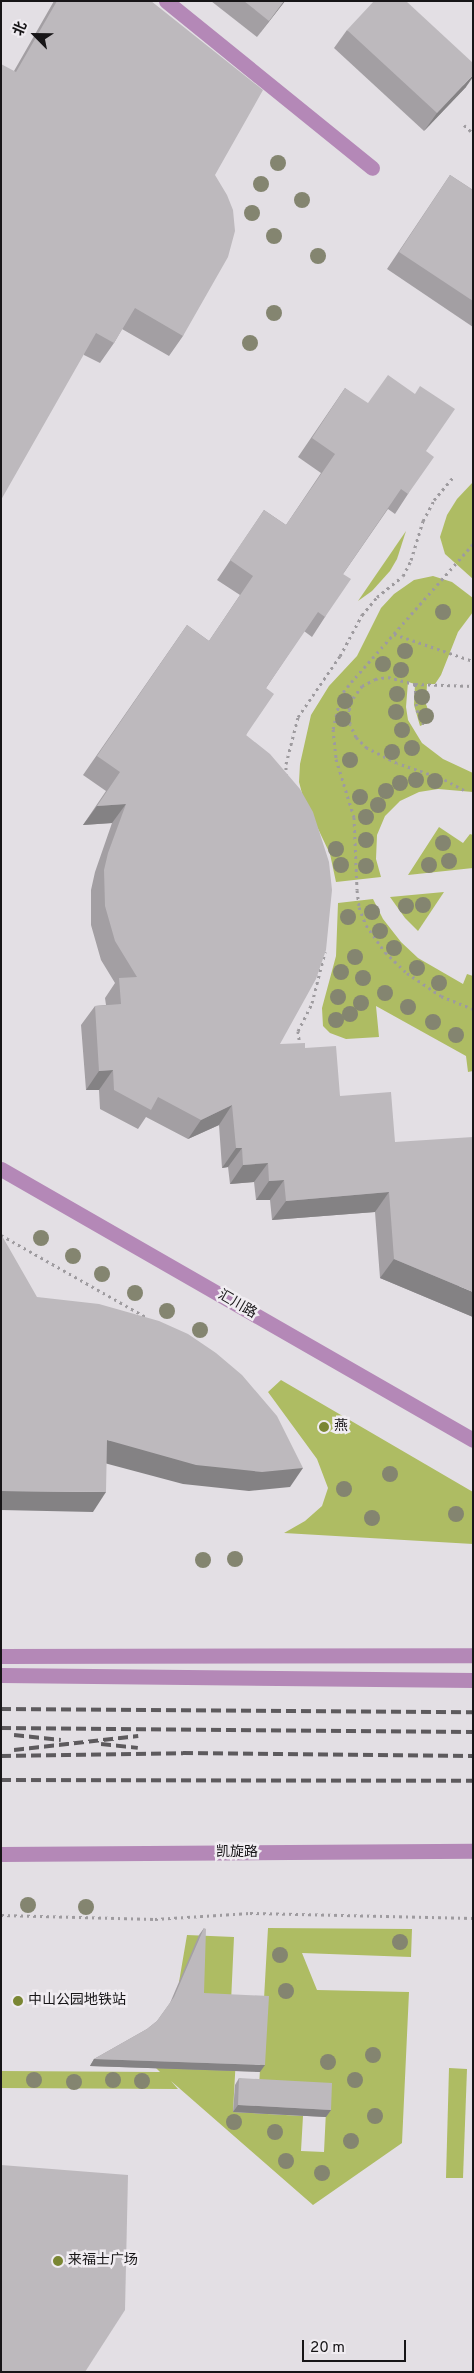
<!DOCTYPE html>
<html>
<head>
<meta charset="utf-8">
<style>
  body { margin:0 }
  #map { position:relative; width:474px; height:2373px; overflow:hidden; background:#e3dfe4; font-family:Overpass,"Noto Sans SC",sans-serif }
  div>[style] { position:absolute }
  .green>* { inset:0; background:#aebc63 }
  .path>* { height:3px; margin-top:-1.5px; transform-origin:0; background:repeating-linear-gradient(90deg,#9e9b9f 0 2.5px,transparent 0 6.5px) }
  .minor>* { height:15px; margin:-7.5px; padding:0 7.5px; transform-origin:7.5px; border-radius:7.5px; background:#b488b7 }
  .rail>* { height:4px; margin-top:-2px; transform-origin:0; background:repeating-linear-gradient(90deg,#5d5a5d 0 10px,transparent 0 15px) }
  .trees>* { width:16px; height:16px; margin:-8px; border-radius:50%; background:#848570 }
  .wall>* { inset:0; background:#a39fa3 }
  .shaded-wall>* { inset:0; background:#848284 }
  .building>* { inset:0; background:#bdb9bd }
  .dots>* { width:14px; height:14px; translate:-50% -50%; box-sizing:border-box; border:2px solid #f0ecf1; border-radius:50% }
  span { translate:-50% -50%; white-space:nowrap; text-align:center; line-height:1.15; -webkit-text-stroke:5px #f0ecf1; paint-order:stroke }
  .street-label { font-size:14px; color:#171517 }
  .poi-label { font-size:14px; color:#171517 }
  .left { translate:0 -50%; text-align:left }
  .frame { position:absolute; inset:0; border:2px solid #171517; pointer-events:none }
  .north { position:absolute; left:10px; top:10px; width:50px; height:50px; -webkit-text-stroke:4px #f0ecf1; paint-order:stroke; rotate:293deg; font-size:14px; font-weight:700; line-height:20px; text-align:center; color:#171517 }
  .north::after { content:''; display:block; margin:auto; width:18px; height:22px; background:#171517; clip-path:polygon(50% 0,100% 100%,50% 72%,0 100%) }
  .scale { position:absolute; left:302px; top:2340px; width:104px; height:22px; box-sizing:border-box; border:2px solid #171517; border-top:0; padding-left:6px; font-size:15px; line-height:18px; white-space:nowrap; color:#171517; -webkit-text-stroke:4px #f0ecf1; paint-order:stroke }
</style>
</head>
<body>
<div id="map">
  <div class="green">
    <div style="clip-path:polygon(473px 482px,473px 579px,445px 554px,440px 537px,447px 515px,457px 499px)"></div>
    <div style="clip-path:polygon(406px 531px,397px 559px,390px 571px,372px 591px,358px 601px)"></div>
    <div style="clip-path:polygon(433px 576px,452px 582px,473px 598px,473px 612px,458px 632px,441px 675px,435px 684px,427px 684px,426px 704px,432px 721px,420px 726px,414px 705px,415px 684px,408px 682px,406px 707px,408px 720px,422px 743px,443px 759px,473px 773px,473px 792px,438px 789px,419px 792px,400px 801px,385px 816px,377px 835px,376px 859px,381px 877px,336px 882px,330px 854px,303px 797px,299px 782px,300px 764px,311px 715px,329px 686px,357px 656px,381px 608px,394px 594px,414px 580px)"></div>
    <div style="clip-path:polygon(439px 827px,463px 843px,470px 834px,473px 835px,473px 868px,408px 875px)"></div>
    <div style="clip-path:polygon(444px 892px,418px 931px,405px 918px,390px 897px)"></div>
    <div style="clip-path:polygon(373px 899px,383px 919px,401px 942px,418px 958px,463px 984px,467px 974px,473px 976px,473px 1071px,468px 1072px,466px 1056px,376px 1006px,379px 1037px,346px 1039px,330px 1033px,323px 1026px,322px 1008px,336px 956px,338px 903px)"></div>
    <div style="clip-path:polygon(281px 1380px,473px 1492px,473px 1544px,284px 1533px,305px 1521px,322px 1506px,328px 1488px,317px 1459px,268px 1392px)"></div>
    <div style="clip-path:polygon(268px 1928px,412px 1929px,411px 1957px,302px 1953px,317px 1990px,409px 1992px,402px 2143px,313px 2205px,171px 2081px,178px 2089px,1px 2088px,1px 2071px,160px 2072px,156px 2068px,199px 1982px,179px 1982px,187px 1935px,234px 1937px,231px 2002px,239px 2002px,233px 2112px,303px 2116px,301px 2151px,324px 2152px,327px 2090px,259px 2087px)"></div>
    <div style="clip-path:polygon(449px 2068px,467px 2069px,463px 2178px,446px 2178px)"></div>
  </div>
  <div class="path">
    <div style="left:464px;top:125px;width:12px;rotate:42deg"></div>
    <div style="left:473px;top:544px;width:181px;rotate:131.4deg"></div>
    <div style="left:353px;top:680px;width:19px;rotate:129deg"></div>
    <div style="left:341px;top:695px;width:35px;rotate:103deg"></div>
    <div style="left:333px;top:729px;width:30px;rotate:84deg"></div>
    <div style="left:336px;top:759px;width:61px;rotate:72.8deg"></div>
    <div style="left:354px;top:817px;width:73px;rotate:87.6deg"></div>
    <div style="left:357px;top:890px;width:17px;rotate:83deg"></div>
    <div style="left:359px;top:907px;width:19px;rotate:69deg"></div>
    <div style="left:366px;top:925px;width:33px;rotate:55deg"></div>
    <div style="left:385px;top:952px;width:30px;rotate:44deg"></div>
    <div style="left:407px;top:973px;width:41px;rotate:34.1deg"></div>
    <div style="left:441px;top:996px;width:35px;rotate:22deg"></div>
    <div style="left:394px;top:634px;width:83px;rotate:18.9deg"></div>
    <div style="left:415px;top:684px;width:26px;rotate:86deg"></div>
    <div style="left:417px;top:710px;width:17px;rotate:65deg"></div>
    <div style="left:286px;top:776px;width:12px;rotate:-90deg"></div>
    <div style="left:286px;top:764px;width:49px;rotate:-75.7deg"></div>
    <div style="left:298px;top:717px;width:74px;rotate:-55.5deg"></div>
    <div style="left:340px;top:656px;width:47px;rotate:-61.8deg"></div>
    <div style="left:362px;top:615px;width:23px;rotate:-50deg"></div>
    <div style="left:377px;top:597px;width:33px;rotate:-39deg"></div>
    <div style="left:403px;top:576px;width:18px;rotate:-63deg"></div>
    <div style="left:411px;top:560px;width:41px;rotate:-72.9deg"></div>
    <div style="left:423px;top:521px;width:24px;rotate:-62deg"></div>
    <div style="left:434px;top:500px;width:31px;rotate:-50deg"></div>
    <div style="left:464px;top:790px;width:26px;rotate:-152deg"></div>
    <div style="left:441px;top:778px;width:46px;rotate:-161.2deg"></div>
    <div style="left:397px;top:763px;width:34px;rotate:-153deg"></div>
    <div style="left:367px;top:748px;width:16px;rotate:-135deg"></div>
    <div style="left:356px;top:737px;width:14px;rotate:-115deg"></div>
    <div style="left:350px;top:724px;width:14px;rotate:-94deg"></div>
    <div style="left:349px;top:710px;width:13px;rotate:-72deg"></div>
    <div style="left:353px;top:698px;width:15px;rotate:-53deg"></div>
    <div style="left:362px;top:686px;width:15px;rotate:-28deg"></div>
    <div style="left:375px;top:679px;width:13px;rotate:-9deg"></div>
    <div style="left:388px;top:677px;width:28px;rotate:15deg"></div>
    <div style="left:415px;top:684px;width:58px;rotate:2deg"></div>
    <div style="left:300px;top:1046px;width:15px;rotate:-98deg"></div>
    <div style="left:298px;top:1031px;width:31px;rotate:-63deg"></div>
    <div style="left:312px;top:1003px;width:53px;rotate:-75.7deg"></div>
    <div style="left:1px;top:1235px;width:169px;rotate:29.5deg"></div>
    <div style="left:1px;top:1915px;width:154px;rotate:1.5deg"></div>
    <div style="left:155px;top:1919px;width:95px;rotate:-3.6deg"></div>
    <div style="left:250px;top:1913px;width:223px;rotate:1.3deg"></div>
  </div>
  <div class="minor">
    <div style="left:166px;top:1px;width:265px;rotate:39deg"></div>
    <div style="left:1px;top:1169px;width:544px;rotate:29.86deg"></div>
    <div style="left:1px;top:1656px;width:472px;rotate:-0.1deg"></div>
    <div style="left:1px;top:1675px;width:472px;rotate:0.6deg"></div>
    <div style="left:1px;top:1854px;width:472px;rotate:-0.4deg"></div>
  </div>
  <div class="rail">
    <div style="left:1px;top:1709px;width:472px;rotate:0.4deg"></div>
    <div style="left:1px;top:1728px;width:472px;rotate:0.5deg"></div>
    <div style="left:14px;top:1735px;width:47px;rotate:6.1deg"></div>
    <div style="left:101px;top:1744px;width:37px;rotate:6deg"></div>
    <div style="left:14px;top:1750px;width:125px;rotate:-6.4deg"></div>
    <div style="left:1px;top:1756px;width:182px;rotate:-0.9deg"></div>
    <div style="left:183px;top:1753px;width:290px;rotate:0.6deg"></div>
    <div style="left:1px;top:1780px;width:472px;rotate:0.1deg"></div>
  </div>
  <div class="trees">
    <div style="left:278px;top:163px"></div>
    <div style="left:261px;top:184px"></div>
    <div style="left:302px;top:200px"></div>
    <div style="left:252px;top:213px"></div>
    <div style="left:274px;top:236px"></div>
    <div style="left:318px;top:256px"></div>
    <div style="left:274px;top:313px"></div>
    <div style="left:250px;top:343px"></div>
    <div style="left:443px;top:612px"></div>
    <div style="left:405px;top:651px"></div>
    <div style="left:383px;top:664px"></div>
    <div style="left:401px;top:670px"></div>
    <div style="left:397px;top:694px"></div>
    <div style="left:422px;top:697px"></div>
    <div style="left:345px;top:701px"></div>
    <div style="left:396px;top:712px"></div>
    <div style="left:426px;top:716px"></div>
    <div style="left:343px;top:719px"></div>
    <div style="left:402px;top:730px"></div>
    <div style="left:412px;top:748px"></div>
    <div style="left:392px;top:752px"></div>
    <div style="left:350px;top:760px"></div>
    <div style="left:416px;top:780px"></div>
    <div style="left:435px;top:781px"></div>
    <div style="left:400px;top:783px"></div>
    <div style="left:386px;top:791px"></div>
    <div style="left:360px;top:797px"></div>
    <div style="left:378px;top:805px"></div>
    <div style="left:366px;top:817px"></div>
    <div style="left:366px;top:840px"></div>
    <div style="left:443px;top:843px"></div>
    <div style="left:336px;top:849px"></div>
    <div style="left:449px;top:861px"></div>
    <div style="left:341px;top:865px"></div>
    <div style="left:429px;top:865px"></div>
    <div style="left:366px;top:866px"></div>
    <div style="left:423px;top:905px"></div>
    <div style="left:406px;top:906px"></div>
    <div style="left:372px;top:912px"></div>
    <div style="left:348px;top:917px"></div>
    <div style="left:380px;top:931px"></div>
    <div style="left:394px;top:948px"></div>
    <div style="left:355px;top:957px"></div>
    <div style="left:417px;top:968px"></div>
    <div style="left:341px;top:972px"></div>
    <div style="left:363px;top:978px"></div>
    <div style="left:439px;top:983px"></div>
    <div style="left:385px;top:993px"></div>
    <div style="left:338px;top:997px"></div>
    <div style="left:361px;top:1003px"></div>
    <div style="left:408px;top:1007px"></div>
    <div style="left:350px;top:1014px"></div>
    <div style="left:336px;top:1020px"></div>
    <div style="left:433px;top:1022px"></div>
    <div style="left:456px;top:1035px"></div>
    <div style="left:41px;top:1238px"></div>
    <div style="left:73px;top:1256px"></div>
    <div style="left:102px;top:1274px"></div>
    <div style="left:135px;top:1293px"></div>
    <div style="left:167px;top:1311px"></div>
    <div style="left:200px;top:1330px"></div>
    <div style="left:390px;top:1474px"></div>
    <div style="left:344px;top:1489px"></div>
    <div style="left:456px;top:1514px"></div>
    <div style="left:372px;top:1518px"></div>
    <div style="left:235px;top:1559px"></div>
    <div style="left:203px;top:1560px"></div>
    <div style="left:28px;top:1905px"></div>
    <div style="left:86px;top:1907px"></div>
    <div style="left:400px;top:1942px"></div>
    <div style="left:280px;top:1955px"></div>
    <div style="left:286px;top:1991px"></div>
    <div style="left:373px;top:2055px"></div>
    <div style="left:328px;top:2062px"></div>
    <div style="left:34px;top:2080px"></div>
    <div style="left:113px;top:2080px"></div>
    <div style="left:355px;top:2080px"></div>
    <div style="left:142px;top:2081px"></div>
    <div style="left:74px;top:2082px"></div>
    <div style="left:375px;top:2116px"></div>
    <div style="left:234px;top:2122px"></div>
    <div style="left:275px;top:2132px"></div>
    <div style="left:351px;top:2141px"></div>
    <div style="left:286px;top:2161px"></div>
    <div style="left:322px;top:2173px"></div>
  </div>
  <div class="wall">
    <div style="clip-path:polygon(54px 1px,151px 1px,215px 175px,183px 336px,169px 356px,122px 329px,114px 343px,100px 363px,84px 355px,14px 71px)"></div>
    <div style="clip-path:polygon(211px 1px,285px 1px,257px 37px)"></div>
    <div style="clip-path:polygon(347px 30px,466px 87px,424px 131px,334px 48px)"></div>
    <div style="clip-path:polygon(450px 175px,473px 190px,473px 327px,387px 269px)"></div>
    <div style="clip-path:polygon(345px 388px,426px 451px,408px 494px,395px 514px,388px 509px,343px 574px,325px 617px,312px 637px,304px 631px,266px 688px,246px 735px,280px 1044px,305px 1048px,340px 1096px,395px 1142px,473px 1317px,380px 1278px,375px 1212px,272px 1220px,270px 1200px,256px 1200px,254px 1182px,230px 1184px,228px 1167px,222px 1168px,219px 1125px,188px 1139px,146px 1117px,138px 1129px,100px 1109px,99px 1090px,86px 1090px,81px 1025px,95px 1006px,106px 1005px,105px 998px,115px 983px,101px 960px,91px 925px,91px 890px,95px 872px,112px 823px,83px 825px,106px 791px,83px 775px,187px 625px,209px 641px,240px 595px,217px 580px,264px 510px,286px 525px,321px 473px,298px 457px)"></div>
    <div style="clip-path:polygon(204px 1928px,204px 1993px,260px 2072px,90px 2066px,94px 2059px,147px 2029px,157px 2021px,170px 2003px,199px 1935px)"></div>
    <div style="clip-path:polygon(239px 2078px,331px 2110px,326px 2117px,233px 2112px,235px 2085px)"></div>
  </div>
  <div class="shaded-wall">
    <div style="clip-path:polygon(284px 1px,285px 1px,257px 37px)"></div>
    <div style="clip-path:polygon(473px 75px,473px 77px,466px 87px,424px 131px,437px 113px)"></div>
    <div style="clip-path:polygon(126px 804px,112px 823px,83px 825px,97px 806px)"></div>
    <div style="clip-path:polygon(113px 1070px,99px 1090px,86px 1090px,99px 1071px)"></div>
    <div style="clip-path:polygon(232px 1105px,219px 1125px,188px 1139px,201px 1120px)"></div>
    <div style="clip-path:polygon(236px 1148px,242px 1148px,228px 1167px,222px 1168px)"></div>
    <div style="clip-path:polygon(268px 1163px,254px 1182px,230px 1184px,243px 1165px)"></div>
    <div style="clip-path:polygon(284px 1180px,270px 1200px,256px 1200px,269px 1181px)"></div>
    <div style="clip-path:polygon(389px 1192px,375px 1212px,272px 1220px,286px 1201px)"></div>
    <div style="clip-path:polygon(394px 1259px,473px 1292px,473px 1317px,380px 1278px)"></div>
    <div style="clip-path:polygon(107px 1440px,303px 1468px,290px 1487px,249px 1491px,183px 1484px,93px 1460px)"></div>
    <div style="clip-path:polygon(1px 1491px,106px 1492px,93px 1512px,1px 1510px)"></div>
    <div style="clip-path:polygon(94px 2059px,265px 2065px,260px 2072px,90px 2066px)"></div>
    <div style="clip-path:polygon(238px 2105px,331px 2110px,326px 2117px,233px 2112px)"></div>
  </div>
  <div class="building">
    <div style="clip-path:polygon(57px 1px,151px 1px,263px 90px,215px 175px,227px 195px,233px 210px,235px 231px,228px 257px,183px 336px,135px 308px,114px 343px,96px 333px,1px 500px,1px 64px,16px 72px)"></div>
    <div style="clip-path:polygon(244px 1px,284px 1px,269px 21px)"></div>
    <div style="clip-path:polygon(374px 1px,406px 1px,473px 63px,473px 75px,437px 113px,347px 30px)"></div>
    <div style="clip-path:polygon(450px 175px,473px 190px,473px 301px,399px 252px)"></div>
    <div style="clip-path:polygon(388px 375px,415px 394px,420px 386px,455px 409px,426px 451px,434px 457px,408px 494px,401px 489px,343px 574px,351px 579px,325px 617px,318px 612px,266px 688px,274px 694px,246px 735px,270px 754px,300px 789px,313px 812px,329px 862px,332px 890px,326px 950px,316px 979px,280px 1044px,305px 1043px,305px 1048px,336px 1046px,340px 1096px,391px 1092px,395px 1142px,473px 1137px,473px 1292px,394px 1259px,389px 1192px,286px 1201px,284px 1180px,269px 1181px,268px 1163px,243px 1165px,242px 1148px,236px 1148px,232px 1105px,201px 1120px,158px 1097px,151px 1110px,114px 1090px,113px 1070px,99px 1071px,95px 1006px,121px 1004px,119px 978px,137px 977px,115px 941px,105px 906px,104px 870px,108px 853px,126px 804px,97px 806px,120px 772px,97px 756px,187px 625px,209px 641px,253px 576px,230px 560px,264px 510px,286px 525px,335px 454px,312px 438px,345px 388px,368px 403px)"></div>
    <div style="clip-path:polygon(1px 1234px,37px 1297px,99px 1304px,159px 1321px,188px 1334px,216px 1353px,242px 1375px,277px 1416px,303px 1468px,262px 1472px,196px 1465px,107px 1440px,106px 1492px,1px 1491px)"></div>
    <div style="clip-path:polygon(204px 1928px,206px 1929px,204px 1993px,269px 1996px,265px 2065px,94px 2059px,147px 2029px,157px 2021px,174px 1997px)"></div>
    <div style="clip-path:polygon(239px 2078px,332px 2083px,331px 2110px,238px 2105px)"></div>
    <div style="clip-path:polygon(1px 2165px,128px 2175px,125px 2310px,85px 2372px,1px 2372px)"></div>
  </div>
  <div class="dots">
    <div style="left:324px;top:1427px;background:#7a8633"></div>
    <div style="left:18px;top:2001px;background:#7a8633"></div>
    <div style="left:58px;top:2261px;background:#7a8633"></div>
  </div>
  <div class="street-label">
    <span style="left:237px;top:1305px;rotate:30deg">汇川路</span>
    <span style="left:237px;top:1853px">凯旋路</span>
  </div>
  <div class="poi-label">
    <span class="left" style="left:334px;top:1427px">燕</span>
    <span class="left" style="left:28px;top:2001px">中山公园地铁站</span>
    <span class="left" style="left:68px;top:2261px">来福士广场</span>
  </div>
  <div class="frame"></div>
  <div class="north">北</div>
  <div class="scale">20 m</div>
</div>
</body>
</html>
